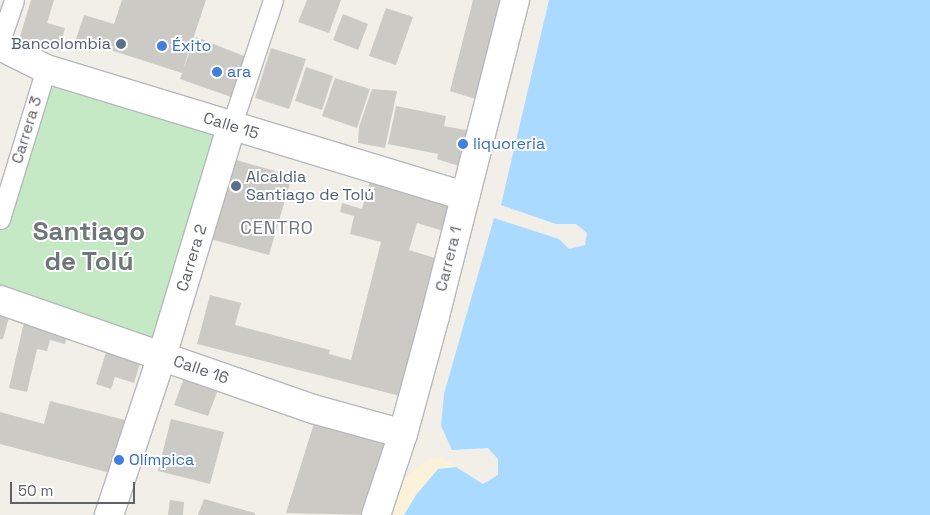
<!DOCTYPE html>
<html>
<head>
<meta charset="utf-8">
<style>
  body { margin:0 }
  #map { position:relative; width:930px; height:515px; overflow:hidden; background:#f1efe8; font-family:"Space Grotesk",sans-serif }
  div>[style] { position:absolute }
  .green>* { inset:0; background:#c5e8c5 }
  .sand>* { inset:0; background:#fbf3d9 }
  .water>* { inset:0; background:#aadaff }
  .building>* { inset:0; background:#cccac5 }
  .roads { filter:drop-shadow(1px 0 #b5b8bc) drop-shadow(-1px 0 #b5b8bc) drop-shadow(0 1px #b5b8bc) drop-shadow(0 -1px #b5b8bc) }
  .street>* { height:19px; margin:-9.5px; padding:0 9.5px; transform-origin:9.5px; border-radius:9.5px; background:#fff }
  .secondary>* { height:28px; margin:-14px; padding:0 14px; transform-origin:14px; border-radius:14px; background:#fff }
  .dots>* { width:14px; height:14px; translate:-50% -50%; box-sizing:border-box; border:2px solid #fff; border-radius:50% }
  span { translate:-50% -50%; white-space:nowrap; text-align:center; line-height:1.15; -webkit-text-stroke:4px #fff; paint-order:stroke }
  .service-label { font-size:16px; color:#4e5e75 }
  .right { translate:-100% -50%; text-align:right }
  .left { translate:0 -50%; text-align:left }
  .shop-label { font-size:16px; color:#366cbe }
  .street-label { font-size:16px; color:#5f6368 }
  .neighbourhood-label { font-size:18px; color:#70757a; letter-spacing:1px }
  .town-label { font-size:26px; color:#70757a; font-weight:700 }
  .scale { position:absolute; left:10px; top:482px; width:125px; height:22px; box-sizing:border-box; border:2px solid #5f6368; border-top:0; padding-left:6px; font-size:15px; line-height:18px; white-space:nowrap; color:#5f6368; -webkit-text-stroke:4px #fff; paint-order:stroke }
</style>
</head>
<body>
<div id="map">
  <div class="green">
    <div style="clip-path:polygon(46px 69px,231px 127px,162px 356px,0 300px,0 219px)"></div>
  </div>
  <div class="sand">
    <div style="clip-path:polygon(441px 457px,456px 467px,438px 469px,416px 495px,404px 515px,390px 515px,401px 481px,428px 459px)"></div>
  </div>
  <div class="water">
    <div style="clip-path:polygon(549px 0,930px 0,930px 515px,404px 515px,416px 495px,438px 469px,456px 467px,483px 484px,498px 475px,498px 459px,488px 448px,452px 450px,441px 426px,444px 394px,494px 218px,559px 239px,569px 249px,585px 245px,587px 233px,576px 224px,556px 224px,501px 205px)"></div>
  </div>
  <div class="building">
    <div style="clip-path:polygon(31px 0,54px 0,47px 23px,65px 28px,59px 51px,19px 40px)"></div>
    <div style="clip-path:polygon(122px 0,206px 0,183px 69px,196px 37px,249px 58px,234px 98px,180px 79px,182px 73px,76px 39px,84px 15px,114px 24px)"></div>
    <div style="clip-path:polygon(307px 0,341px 0,329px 33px,298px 22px)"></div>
    <div style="clip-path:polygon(473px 0,507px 0,488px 103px,450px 91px)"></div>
    <div style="clip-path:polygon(386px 8px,413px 17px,396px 65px,369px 56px)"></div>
    <div style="clip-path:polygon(343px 14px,368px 24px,358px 50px,333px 40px)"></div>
    <div style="clip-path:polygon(271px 48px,306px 59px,289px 109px,255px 98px)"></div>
    <div style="clip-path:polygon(306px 67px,333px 76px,322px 110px,295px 101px)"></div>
    <div style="clip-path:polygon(335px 78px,370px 89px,357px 128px,322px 116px)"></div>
    <div style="clip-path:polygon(372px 89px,397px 91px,385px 148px,358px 143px,359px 127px)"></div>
    <div style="clip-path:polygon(396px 106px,446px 116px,444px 126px,481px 133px,471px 170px,437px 159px,438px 154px,388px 144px)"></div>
    <div style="clip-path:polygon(233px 159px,292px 176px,269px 255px,210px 239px)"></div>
    <div style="clip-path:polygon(372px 174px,461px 200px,450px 233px,417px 223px,409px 250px,438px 259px,400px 396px,197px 344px,210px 295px,241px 303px,235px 325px,330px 350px,329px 354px,351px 360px,381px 242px,350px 234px,354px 216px,340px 212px,342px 203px,362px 209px)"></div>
    <div style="clip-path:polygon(0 307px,11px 310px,3px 339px,0 339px)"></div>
    <div style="clip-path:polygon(27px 309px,70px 319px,65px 344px,50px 340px,47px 351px,37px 349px,27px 392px,9px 388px)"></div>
    <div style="clip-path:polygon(109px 343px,143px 354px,134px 383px,115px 377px,111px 389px,96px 384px)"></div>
    <div style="clip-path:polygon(187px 370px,221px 382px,208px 416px,174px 405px)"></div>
    <div style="clip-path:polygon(50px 401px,137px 423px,122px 476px,0 444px,0 412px,44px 424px)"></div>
    <div style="clip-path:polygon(171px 419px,224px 432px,210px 484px,158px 471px)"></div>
    <div style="clip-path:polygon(314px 423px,364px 438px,367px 428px,396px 435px,371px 515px,286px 513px)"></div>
    <div style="clip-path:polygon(204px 499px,255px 513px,255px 515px,198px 515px)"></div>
    <div style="clip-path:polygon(170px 500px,184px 502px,183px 515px,168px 515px)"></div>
  </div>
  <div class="roads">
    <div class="street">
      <div style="left:0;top:41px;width:43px;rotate:-71.1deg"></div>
      <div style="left:231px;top:127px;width:134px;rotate:-71.7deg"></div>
      <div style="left:0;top:219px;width:157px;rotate:-73deg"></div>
    </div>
    <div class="secondary">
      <div style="left:0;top:46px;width:51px;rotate:26.6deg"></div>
      <div style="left:46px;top:69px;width:438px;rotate:16.9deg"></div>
      <div style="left:0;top:300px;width:331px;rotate:19.2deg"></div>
      <div style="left:313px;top:409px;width:93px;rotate:15.5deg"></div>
      <div style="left:109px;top:515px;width:168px;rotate:-71.6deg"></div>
      <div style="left:162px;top:356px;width:239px;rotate:-73.2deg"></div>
      <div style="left:376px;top:515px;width:85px;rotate:-71.6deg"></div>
      <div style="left:403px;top:434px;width:122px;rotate:-74.8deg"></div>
      <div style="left:435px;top:316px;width:326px;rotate:-75.8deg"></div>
    </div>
  </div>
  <div class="dots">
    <div style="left:121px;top:44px;background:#5c6f8a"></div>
    <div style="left:162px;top:46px;background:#3f7fe0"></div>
    <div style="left:217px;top:72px;background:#3f7fe0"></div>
    <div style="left:463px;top:144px;background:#3f7fe0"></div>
    <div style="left:236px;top:186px;background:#5c6f8a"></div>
    <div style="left:119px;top:460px;background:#3f7fe0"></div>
  </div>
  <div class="service-label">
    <span class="right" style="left:111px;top:44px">Bancolombia</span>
    <span class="left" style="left:246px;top:186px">Alcaldia<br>Santiago de Tolú</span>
  </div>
  <div class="shop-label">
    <span class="left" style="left:172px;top:46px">Éxito</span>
    <span class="left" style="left:227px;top:72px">ara</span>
    <span class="left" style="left:473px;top:144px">liquoreria</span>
    <span class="left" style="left:129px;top:460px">Olímpica</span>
  </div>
  <div class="street-label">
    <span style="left:231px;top:126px;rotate:17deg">Calle 15</span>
    <span style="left:27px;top:130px;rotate:-73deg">Carrera 3</span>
    <span style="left:192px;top:258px;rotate:-73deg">Carrera 2</span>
    <span style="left:449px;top:259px;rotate:-76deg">Carrera 1</span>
    <span style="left:201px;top:370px;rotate:19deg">Calle 16</span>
  </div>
  <div class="neighbourhood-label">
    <span style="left:277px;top:228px">CENTRO</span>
  </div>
  <div class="town-label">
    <span style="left:89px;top:247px">Santiago<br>de Tolú</span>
  </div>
  <div class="scale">50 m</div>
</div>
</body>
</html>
